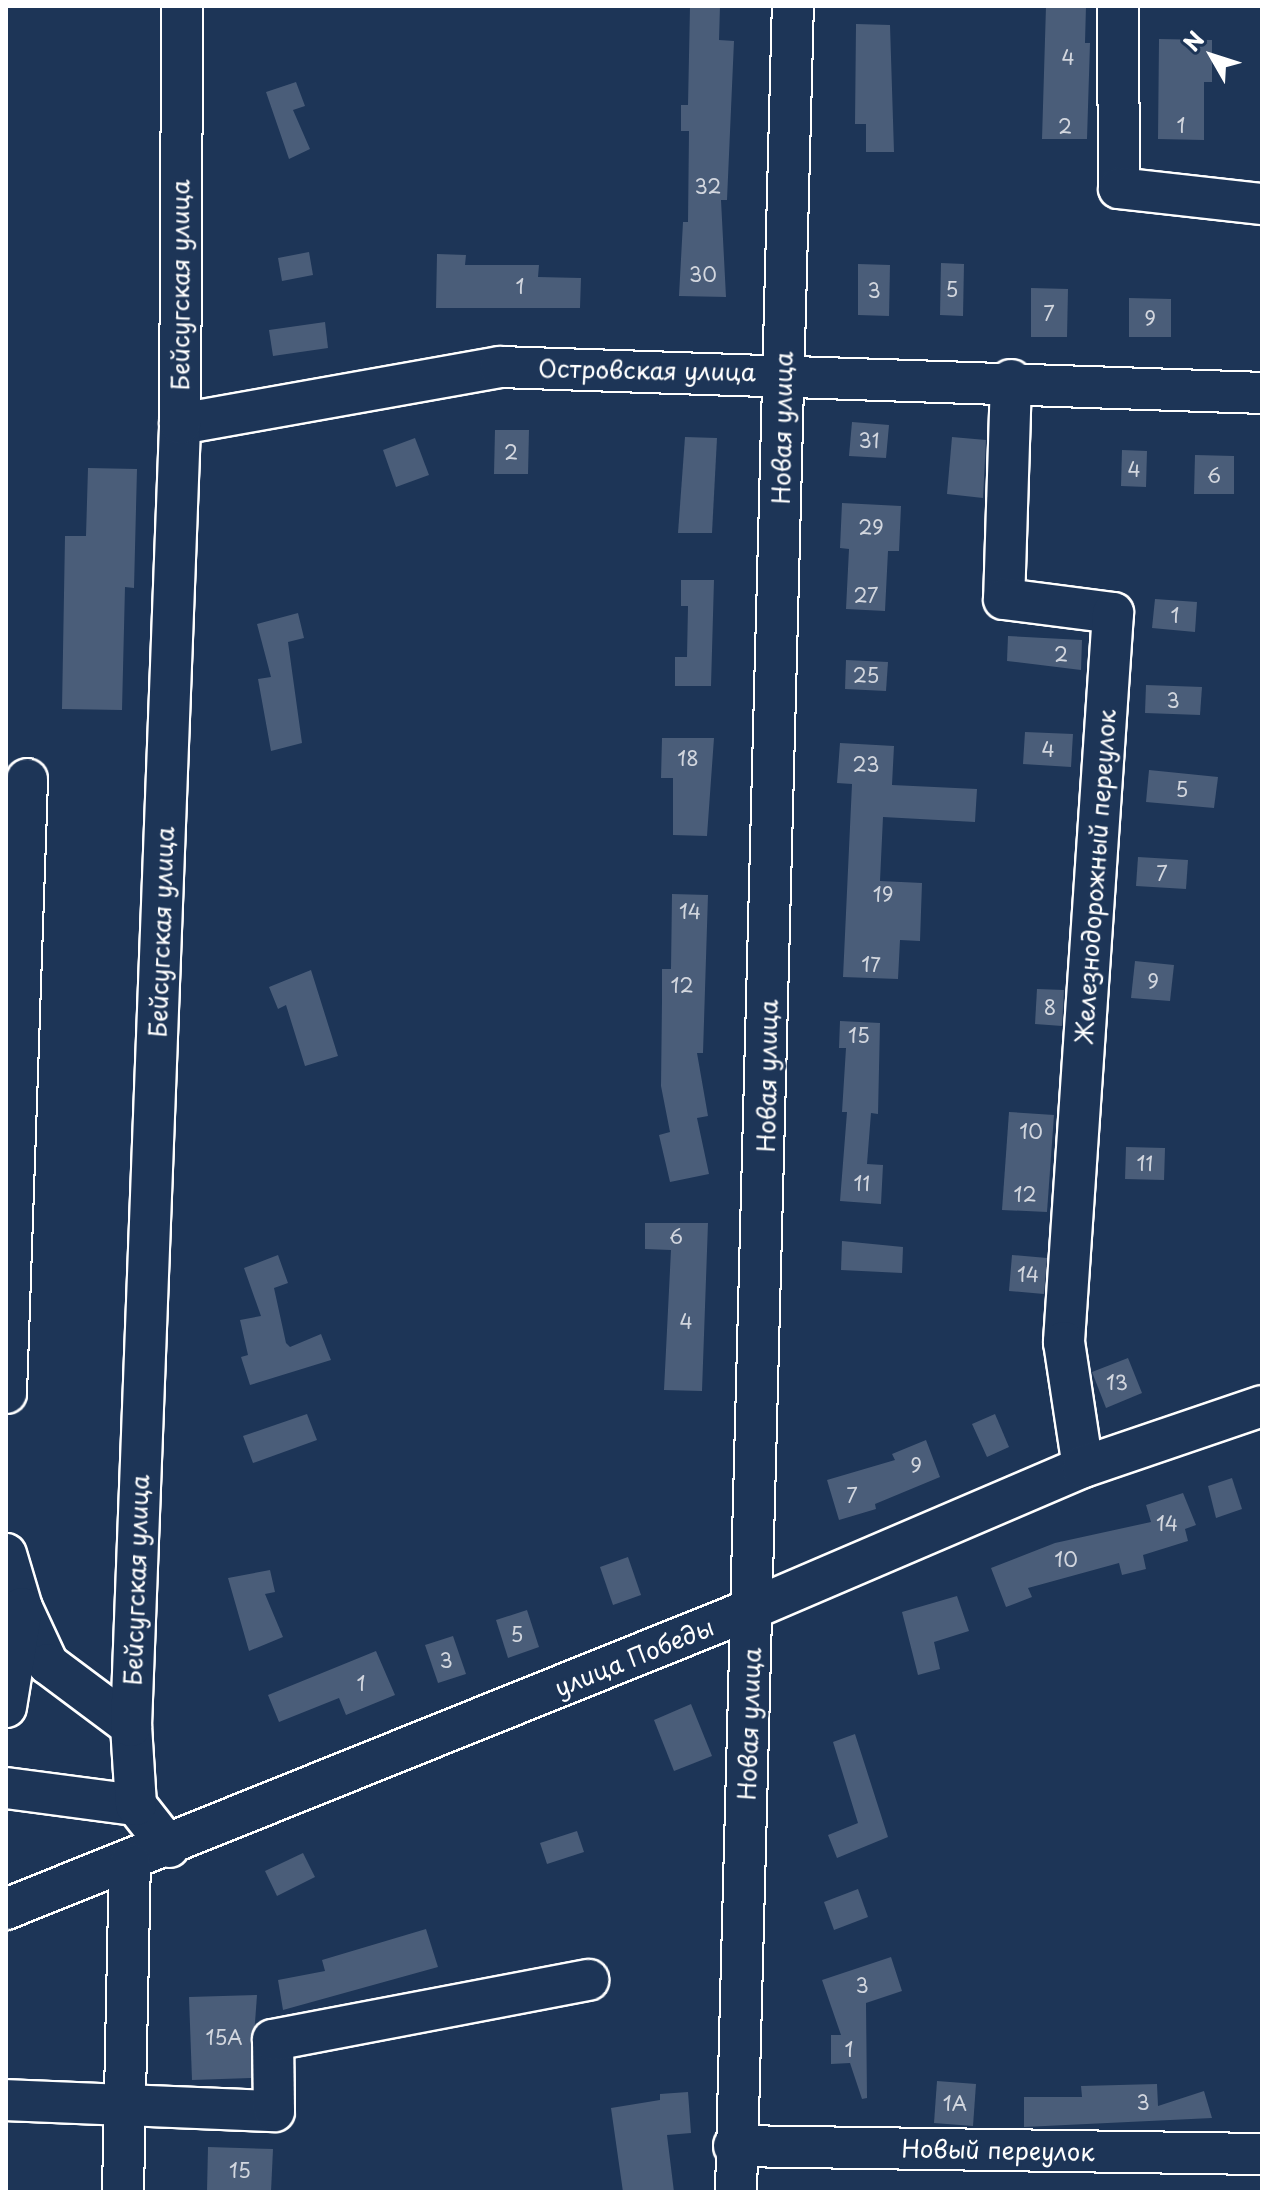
<!DOCTYPE html>
<html>
<head>
<meta charset="utf-8">
<style>
  body { margin:0 }
  #map { position:relative; width:1268px; height:2198px; overflow:hidden; background:#1d3557; font-family:"Playpen Sans",sans-serif }
  div>[style] { position:absolute }
  .building>* { inset:0; background:#4a5d79 }
  .roads { filter:drop-shadow(2px 0 #fff) drop-shadow(-2px 0 #fff) drop-shadow(0 2px #fff) drop-shadow(0 -2px #fff) }
  .minor>* { height:40px; margin:-20px; padding:0 20px; transform-origin:20px; border-radius:20px; background:#1d3557 }
  span { translate:-50% -50%; white-space:nowrap; text-align:center; line-height:1.15; -webkit-text-stroke:6px #1d3557; paint-order:stroke }
  .number-label { font-size:20px; color:#d2d6de }
  .number-label span { -webkit-text-stroke-width:0 }
  .street-label { font-size:24px; color:#fff }
  .frame { position:absolute; inset:0; border:8px solid #fff; pointer-events:none }
  .north { position:absolute; left:1172px; top:16px; width:80px; height:80px; -webkit-text-stroke:6px #1d3557; paint-order:stroke; rotate:309deg; font-size:22px; font-weight:700; line-height:32px; text-align:center; color:#fff }
  .north::after { content:''; display:block; margin:auto; width:28px; height:36px; background:#fff; clip-path:polygon(50% 0,100% 100%,50% 72%,0 100%) }
</style>
</head>
<body>
<div id="map">
  <div class="building">
    <div style="clip-path:polygon(690px 6px,720px 6px,719px 40px,734px 41px,727px 200px,721px 200px,726px 297px,679px 296px,683px 222px,688px 222px,689px 131px,681px 131px,681px 105px,688px 105px)"></div>
    <div style="clip-path:polygon(1046px 6px,1086px 6px,1085px 43px,1090px 43px,1087px 139px,1042px 139px)"></div>
    <div style="clip-path:polygon(856px 24px,890px 25px,894px 152px,866px 152px,866px 124px,855px 124px)"></div>
    <div style="clip-path:polygon(1159px 39px,1212px 40px,1212px 82px,1204px 82px,1204px 140px,1158px 139px)"></div>
    <div style="clip-path:polygon(296px 82px,305px 106px,293px 110px,310px 149px,289px 159px,266px 92px)"></div>
    <div style="clip-path:polygon(309px 252px,313px 275px,282px 281px,278px 258px)"></div>
    <div style="clip-path:polygon(437px 254px,466px 255px,465px 265px,539px 265px,538px 277px,581px 278px,580px 308px,436px 308px)"></div>
    <div style="clip-path:polygon(941px 263px,964px 264px,963px 316px,940px 315px)"></div>
    <div style="clip-path:polygon(858px 264px,890px 265px,889px 316px,858px 315px)"></div>
    <div style="clip-path:polygon(1031px 288px,1068px 289px,1067px 337px,1031px 337px)"></div>
    <div style="clip-path:polygon(1129px 298px,1171px 299px,1171px 337px,1129px 337px)"></div>
    <div style="clip-path:polygon(325px 322px,328px 348px,273px 356px,269px 330px)"></div>
    <div style="clip-path:polygon(852px 422px,889px 425px,886px 458px,849px 456px)"></div>
    <div style="clip-path:polygon(495px 430px,529px 430px,528px 474px,494px 474px)"></div>
    <div style="clip-path:polygon(685px 437px,717px 438px,712px 533px,678px 533px)"></div>
    <div style="clip-path:polygon(952px 437px,986px 440px,983px 498px,947px 494px)"></div>
    <div style="clip-path:polygon(415px 438px,429px 475px,396px 487px,383px 450px)"></div>
    <div style="clip-path:polygon(1122px 450px,1147px 451px,1146px 487px,1121px 486px)"></div>
    <div style="clip-path:polygon(1195px 455px,1234px 456px,1234px 494px,1194px 494px)"></div>
    <div style="clip-path:polygon(88px 468px,137px 469px,134px 588px,125px 587px,122px 710px,62px 709px,65px 536px,86px 536px)"></div>
    <div style="clip-path:polygon(842px 503px,901px 506px,899px 551px,888px 551px,885px 611px,846px 609px,849px 549px,840px 548px)"></div>
    <div style="clip-path:polygon(681px 580px,714px 580px,711px 686px,675px 686px,675px 657px,687px 657px,688px 606px,681px 606px)"></div>
    <div style="clip-path:polygon(1155px 599px,1197px 602px,1195px 632px,1152px 628px)"></div>
    <div style="clip-path:polygon(298px 613px,304px 638px,288px 642px,302px 743px,271px 751px,258px 679px,271px 677px,257px 624px)"></div>
    <div style="clip-path:polygon(1008px 636px,1082px 640px,1081px 670px,1007px 661px)"></div>
    <div style="clip-path:polygon(846px 660px,888px 662px,886px 691px,845px 689px)"></div>
    <div style="clip-path:polygon(1146px 685px,1202px 687px,1200px 715px,1145px 713px)"></div>
    <div style="clip-path:polygon(1025px 732px,1073px 734px,1071px 767px,1023px 764px)"></div>
    <div style="clip-path:polygon(662px 738px,714px 738px,707px 836px,673px 835px,673px 778px,661px 778px)"></div>
    <div style="clip-path:polygon(840px 743px,894px 746px,892px 785px,977px 789px,975px 822px,883px 817px,880px 881px,922px 883px,920px 941px,900px 940px,898px 979px,843px 977px,852px 784px,837px 783px)"></div>
    <div style="clip-path:polygon(1149px 770px,1218px 777px,1214px 808px,1146px 802px)"></div>
    <div style="clip-path:polygon(1138px 857px,1188px 860px,1186px 889px,1136px 886px)"></div>
    <div style="clip-path:polygon(672px 894px,708px 895px,703px 1053px,697px 1053px,708px 1116px,697px 1118px,709px 1174px,670px 1182px,659px 1135px,670px 1132px,661px 1086px,662px 1000px,662px 969px,671px 969px)"></div>
    <div style="clip-path:polygon(1135px 961px,1174px 965px,1170px 1001px,1131px 998px)"></div>
    <div style="clip-path:polygon(311px 970px,338px 1056px,305px 1066px,286px 1005px,278px 1009px,269px 987px)"></div>
    <div style="clip-path:polygon(1037px 989px,1064px 990px,1062px 1026px,1035px 1024px)"></div>
    <div style="clip-path:polygon(840px 1021px,880px 1023px,878px 1114px,871px 1113px,867px 1164px,883px 1165px,881px 1204px,840px 1201px,847px 1112px,842px 1112px,846px 1048px,839px 1048px)"></div>
    <div style="clip-path:polygon(1009px 1112px,1054px 1115px,1047px 1212px,1002px 1210px)"></div>
    <div style="clip-path:polygon(1126px 1147px,1165px 1148px,1164px 1180px,1125px 1179px)"></div>
    <div style="clip-path:polygon(645px 1223px,708px 1223px,702px 1391px,664px 1390px,671px 1250px,645px 1249px)"></div>
    <div style="clip-path:polygon(842px 1241px,903px 1247px,902px 1273px,841px 1270px)"></div>
    <div style="clip-path:polygon(278px 1255px,288px 1283px,274px 1288px,286px 1343px,290px 1347px,321px 1334px,331px 1360px,250px 1385px,241px 1357px,248px 1355px,240px 1320px,261px 1316px,244px 1268px)"></div>
    <div style="clip-path:polygon(1012px 1255px,1047px 1258px,1044px 1294px,1009px 1291px)"></div>
    <div style="clip-path:polygon(1128px 1358px,1142px 1393px,1106px 1408px,1092px 1372px)"></div>
    <div style="clip-path:polygon(307px 1414px,317px 1440px,253px 1463px,243px 1436px)"></div>
    <div style="clip-path:polygon(995px 1414px,1009px 1447px,987px 1457px,972px 1424px)"></div>
    <div style="clip-path:polygon(926px 1440px,940px 1477px,875px 1504px,876px 1509px,839px 1520px,827px 1480px,895px 1460px,892px 1454px)"></div>
    <div style="clip-path:polygon(1232px 1478px,1242px 1509px,1216px 1518px,1208px 1486px)"></div>
    <div style="clip-path:polygon(1183px 1493px,1196px 1525px,1185px 1529px,1188px 1541px,1143px 1555px,1146px 1569px,1122px 1575px,1119px 1563px,1028px 1588px,1032px 1597px,1006px 1607px,991px 1568px,1055px 1543px,1151px 1522px,1146px 1505px)"></div>
    <div style="clip-path:polygon(628px 1557px,641px 1595px,613px 1605px,600px 1567px)"></div>
    <div style="clip-path:polygon(270px 1570px,275px 1592px,265px 1594px,283px 1637px,249px 1651px,228px 1578px)"></div>
    <div style="clip-path:polygon(957px 1596px,969px 1631px,934px 1642px,940px 1669px,918px 1675px,902px 1612px)"></div>
    <div style="clip-path:polygon(527px 1610px,539px 1647px,508px 1658px,496px 1620px)"></div>
    <div style="clip-path:polygon(453px 1636px,466px 1674px,438px 1683px,425px 1645px)"></div>
    <div style="clip-path:polygon(376px 1651px,395px 1695px,346px 1715px,339px 1698px,279px 1722px,268px 1695px)"></div>
    <div style="clip-path:polygon(691px 1704px,712px 1756px,674px 1771px,654px 1720px)"></div>
    <div style="clip-path:polygon(855px 1734px,888px 1837px,837px 1858px,828px 1835px,858px 1823px,833px 1742px)"></div>
    <div style="clip-path:polygon(577px 1831px,584px 1852px,547px 1864px,540px 1843px)"></div>
    <div style="clip-path:polygon(303px 1853px,315px 1877px,277px 1896px,265px 1871px)"></div>
    <div style="clip-path:polygon(858px 1889px,868px 1917px,834px 1930px,824px 1902px)"></div>
    <div style="clip-path:polygon(426px 1929px,438px 1967px,283px 2010px,278px 1980px,325px 1971px,322px 1960px)"></div>
    <div style="clip-path:polygon(891px 1957px,902px 1991px,866px 2003px,867px 2098px,862px 2099px,850px 2063px,831px 2064px,831px 2035px,841px 2035px,822px 1980px)"></div>
    <div style="clip-path:polygon(257px 1995px,251px 2078px,192px 2080px,189px 1997px)"></div>
    <div style="clip-path:polygon(937px 2081px,976px 2084px,973px 2126px,934px 2123px)"></div>
    <div style="clip-path:polygon(1157px 2084px,1158px 2106px,1204px 2091px,1212px 2118px,1024px 2127px,1024px 2097px,1082px 2097px,1081px 2086px)"></div>
    <div style="clip-path:polygon(688px 2092px,691px 2133px,667px 2135px,674px 2192px,623px 2192px,611px 2108px,660px 2100px,660px 2094px)"></div>
    <div style="clip-path:polygon(208px 2147px,273px 2149px,271px 2192px,207px 2192px)"></div>
  </div>
  <div class="roads">
    <div class="minor">
      <div style="left:1118px;top:6px;width:182px;rotate:89.7deg"></div>
      <div style="left:1119px;top:188px;width:144px;rotate:6.4deg"></div>
      <div style="left:1011px;top:380px;width:219px;rotate:91.8deg"></div>
      <div style="left:1004px;top:599px;width:110px;rotate:7.3deg"></div>
      <div style="left:1113px;top:613px;width:731px;rotate:93.85deg"></div>
      <div style="left:1064px;top:1342px;width:126px;rotate:81.4deg"></div>
      <div style="left:180px;top:424px;width:325px;rotate:-10.1deg"></div>
      <div style="left:500px;top:367px;width:762px;rotate:1.95deg"></div>
      <div style="left:6px;top:1393px;width:614px;rotate:-88.04deg"></div>
      <div style="left:6px;top:1554px;width:56px;rotate:73.5deg"></div>
      <div style="left:22px;top:1608px;width:62px;rotate:65.1deg"></div>
      <div style="left:48px;top:1664px;width:104px;rotate:36.8deg"></div>
      <div style="left:6px;top:1707px;width:100px;rotate:-80.8deg"></div>
      <div style="left:6px;top:1788px;width:131px;rotate:7.5deg"></div>
      <div style="left:169px;top:1847px;width:53px;rotate:-128.2deg"></div>
      <div style="left:136px;top:1805px;width:79px;rotate:-93.6deg"></div>
      <div style="left:131px;top:1726px;width:1303px;rotate:-87.84deg"></div>
      <div style="left:180px;top:424px;width:418px;rotate:-89.7deg"></div>
      <div style="left:6px;top:1909px;width:806px;rotate:-21.92deg"></div>
      <div style="left:754px;top:1608px;width:358px;rotate:-23.2deg"></div>
      <div style="left:1083px;top:1467px;width:189px;rotate:-18.8deg"></div>
      <div style="left:6px;top:2100px;width:268px;rotate:2.4deg"></div>
      <div style="left:274px;top:2111px;width:71px;rotate:-90.8deg"></div>
      <div style="left:273px;top:2040px;width:321px;rotate:-10.8deg"></div>
      <div style="left:734px;top:2146px;width:528px;rotate:0.87deg"></div>
      <div style="left:123px;top:2192px;width:329px;rotate:-88.8deg"></div>
      <div style="left:736px;top:2192px;width:2187px;rotate:-88.51deg"></div>
    </div>
  </div>
  <div class="number-label">
    <span style="left:1068px;top:57px">4</span>
    <span style="left:1181px;top:125px">1</span>
    <span style="left:1065px;top:126px">2</span>
    <span style="left:708px;top:186px">32</span>
    <span style="left:703px;top:274px">30</span>
    <span style="left:520px;top:286px">1</span>
    <span style="left:952px;top:289px">5</span>
    <span style="left:874px;top:290px">3</span>
    <span style="left:1049px;top:313px">7</span>
    <span style="left:1150px;top:318px">9</span>
    <span style="left:869px;top:440px">31</span>
    <span style="left:511px;top:452px">2</span>
    <span style="left:1134px;top:469px">4</span>
    <span style="left:1214px;top:475px">6</span>
    <span style="left:871px;top:527px">29</span>
    <span style="left:866px;top:595px">27</span>
    <span style="left:1175px;top:615px">1</span>
    <span style="left:1061px;top:654px">2</span>
    <span style="left:866px;top:675px">25</span>
    <span style="left:1173px;top:700px">3</span>
    <span style="left:1048px;top:749px">4</span>
    <span style="left:688px;top:758px">18</span>
    <span style="left:866px;top:764px">23</span>
    <span style="left:1182px;top:789px">5</span>
    <span style="left:1162px;top:873px">7</span>
    <span style="left:883px;top:894px">19</span>
    <span style="left:690px;top:911px">14</span>
    <span style="left:871px;top:964px">17</span>
    <span style="left:1153px;top:981px">9</span>
    <span style="left:682px;top:985px">12</span>
    <span style="left:1050px;top:1007px">8</span>
    <span style="left:859px;top:1035px">15</span>
    <span style="left:1031px;top:1131px">10</span>
    <span style="left:1145px;top:1163px">11</span>
    <span style="left:862px;top:1183px">11</span>
    <span style="left:1025px;top:1194px">12</span>
    <span style="left:676px;top:1236px">6</span>
    <span style="left:1028px;top:1274px">14</span>
    <span style="left:686px;top:1321px">4</span>
    <span style="left:1117px;top:1382px">13</span>
    <span style="left:916px;top:1465px">9</span>
    <span style="left:852px;top:1495px">7</span>
    <span style="left:1167px;top:1523px">14</span>
    <span style="left:1066px;top:1559px">10</span>
    <span style="left:517px;top:1634px">5</span>
    <span style="left:446px;top:1660px">3</span>
    <span style="left:361px;top:1683px">1</span>
    <span style="left:862px;top:1985px">3</span>
    <span style="left:224px;top:2037px">15А</span>
    <span style="left:849px;top:2049px">1</span>
    <span style="left:1143px;top:2102px">3</span>
    <span style="left:955px;top:2103px">1А</span>
    <span style="left:240px;top:2170px">15</span>
  </div>
  <div class="street-label">
    <span style="left:180px;top:285px;rotate:-90deg">Бейсугская улица</span>
    <span style="left:647px;top:370px;rotate:1deg">Островская улица</span>
    <span style="left:782px;top:428px;rotate:-89deg">Новая улица</span>
    <span style="left:1095px;top:877px;rotate:-86deg">Железнодорожный переулок</span>
    <span style="left:161px;top:932px;rotate:-88deg">Бейсугская улица</span>
    <span style="left:767px;top:1076px;rotate:-89deg">Новая улица</span>
    <span style="left:136px;top:1580px;rotate:-88deg">Бейсугская улица</span>
    <span style="left:634px;top:1657px;rotate:-22deg">улица Победы</span>
    <span style="left:749px;top:1724px;rotate:-88deg">Новая улица</span>
    <span style="left:998px;top:2150px;rotate:1deg">Новый переулок</span>
  </div>
  <div class="frame"></div>
  <div class="north">N</div>
</div>
</body>
</html>
